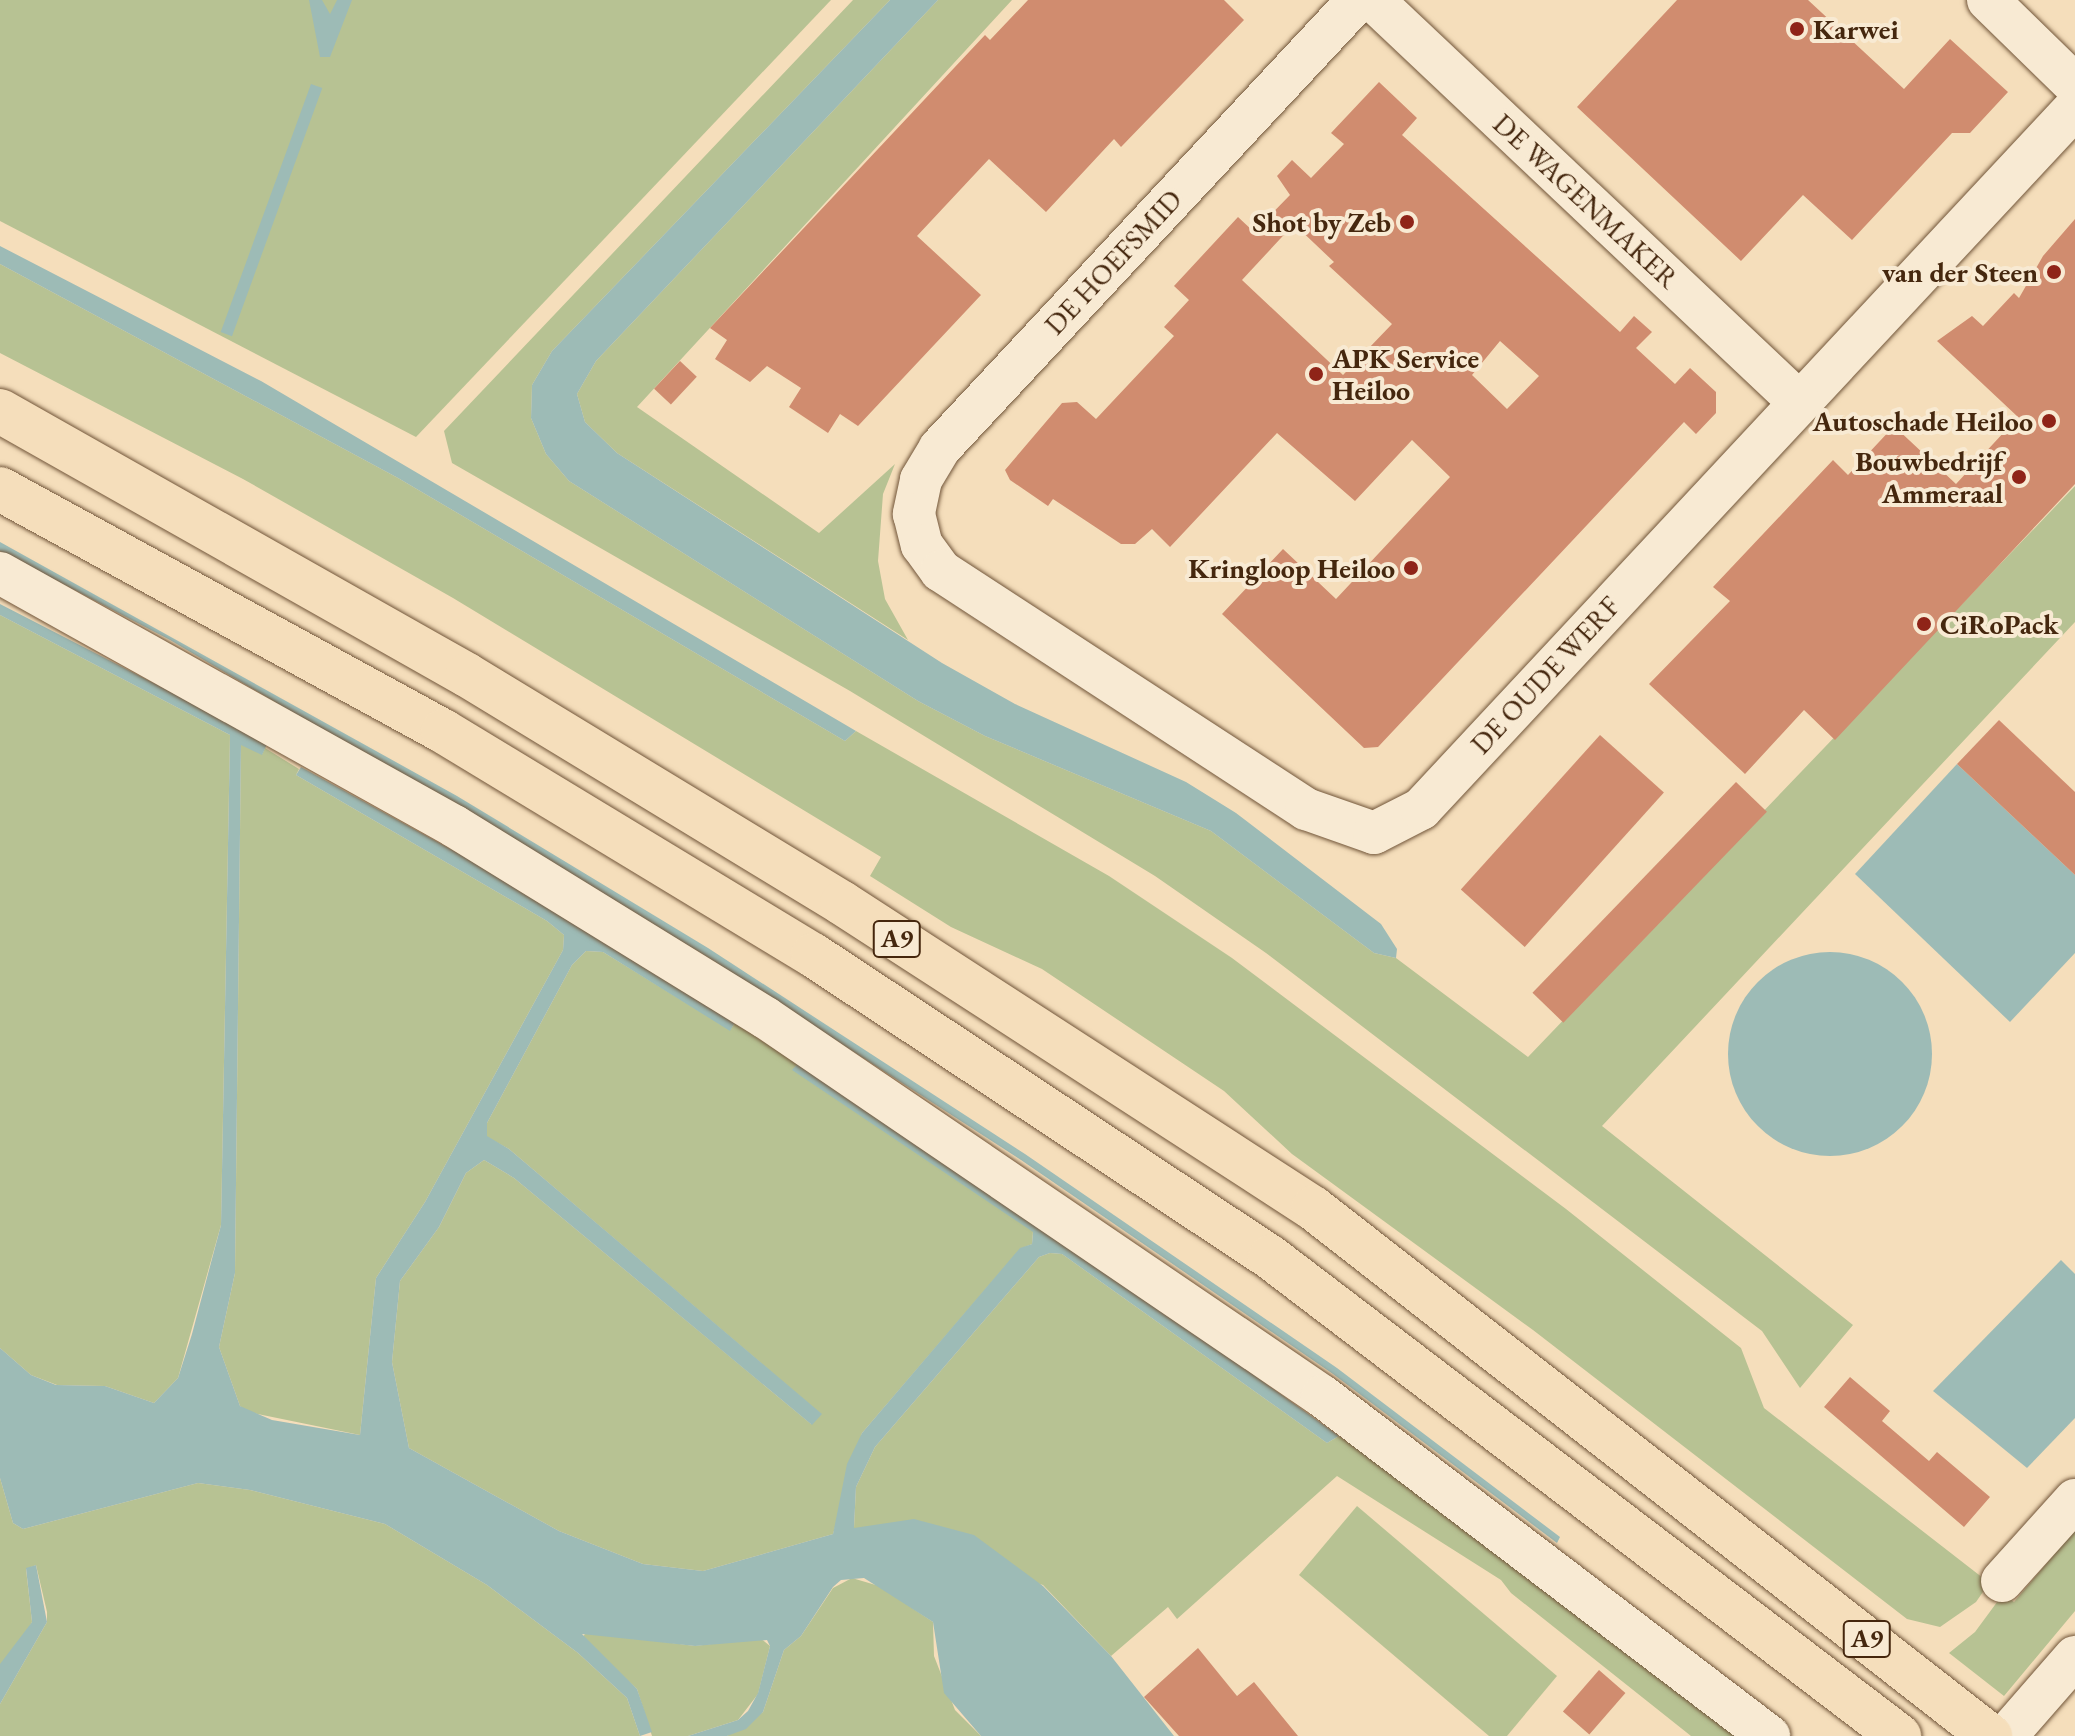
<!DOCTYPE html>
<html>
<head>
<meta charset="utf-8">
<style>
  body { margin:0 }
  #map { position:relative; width:2075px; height:1736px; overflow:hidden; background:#f5debb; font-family:"EB Garamond",serif }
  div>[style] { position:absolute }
  .green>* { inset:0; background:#b7c293 }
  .water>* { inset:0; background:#9dbbb6; transform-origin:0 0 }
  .round { border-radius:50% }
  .building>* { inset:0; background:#d08c6f; transform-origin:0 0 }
  .roads { filter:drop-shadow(0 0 2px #715539) drop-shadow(0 0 2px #715539) }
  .minor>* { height:42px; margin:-21px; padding:0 21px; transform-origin:21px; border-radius:21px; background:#f8ead3 }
  .highway>* { height:44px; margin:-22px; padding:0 22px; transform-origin:22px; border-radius:22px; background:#f5debb }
  .dots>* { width:22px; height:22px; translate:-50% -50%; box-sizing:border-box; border:4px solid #f8ead3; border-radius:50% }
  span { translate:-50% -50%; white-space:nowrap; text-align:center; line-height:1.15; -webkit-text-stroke:8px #f8ead3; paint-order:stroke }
  .shield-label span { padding:2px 6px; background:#f8ead3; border:2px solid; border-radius:6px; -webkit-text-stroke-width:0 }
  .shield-label { font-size:26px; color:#45270e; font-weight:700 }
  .poi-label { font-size:28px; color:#45270e; font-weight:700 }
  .left { translate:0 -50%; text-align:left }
  .right { translate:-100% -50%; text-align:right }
  .street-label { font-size:28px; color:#45270e }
</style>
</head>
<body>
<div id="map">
  <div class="green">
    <i style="clip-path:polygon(0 0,831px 0,416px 437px,0 221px)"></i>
    <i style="clip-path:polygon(853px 0,890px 0,552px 351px,532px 385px,531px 418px,546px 454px,569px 481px,918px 701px,985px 736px,1211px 831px,1374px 953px,1396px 958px,1528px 1057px,2075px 486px,2075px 622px,1602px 1126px,1853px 1325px,1800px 1388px,1762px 1331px,1266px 953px,1155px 876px,850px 691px,452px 463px,444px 431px)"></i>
    <i style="clip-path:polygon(938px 0,1012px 0,637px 407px,819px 533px,895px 464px,883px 494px,878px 561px,885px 599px,908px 640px,617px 453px,585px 422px,577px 394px,596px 361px)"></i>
    <i style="clip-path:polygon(0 264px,398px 478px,845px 741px,856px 731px,1109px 876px,1232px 958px,1566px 1209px,1741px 1348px,1764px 1408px,1983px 1578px,1985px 1589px,1976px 1602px,1940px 1627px,1907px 1619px,1533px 1330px,1292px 1154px,1224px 1091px,1042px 969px,951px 927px,870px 876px,881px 857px,453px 598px,243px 479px,0 353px)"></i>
    <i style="clip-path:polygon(0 615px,230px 735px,221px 1225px,178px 1378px,154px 1403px,105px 1386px,57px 1385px,31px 1375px,0 1348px)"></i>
    <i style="clip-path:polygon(241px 744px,262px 754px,265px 748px,299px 769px,296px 775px,547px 921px,564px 935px,563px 950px,425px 1202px,376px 1278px,360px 1435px,248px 1412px,240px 1406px,219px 1347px,235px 1273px)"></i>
    <i style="clip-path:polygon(586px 951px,603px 952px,730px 1030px,735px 1023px,797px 1064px,793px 1070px,1033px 1231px,1032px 1244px,1020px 1249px,862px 1433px,833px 1534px,703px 1571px,643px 1564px,559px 1531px,409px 1448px,392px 1362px,400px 1281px,439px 1227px,466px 1173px,484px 1160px,514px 1178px,811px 1424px,821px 1414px,509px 1149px,487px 1137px,487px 1123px,572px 965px)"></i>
    <i style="clip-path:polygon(1050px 1253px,1062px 1254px,1327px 1443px,1339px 1436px,1515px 1561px,1737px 1736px,1691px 1736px,1511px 1593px,1501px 1580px,1337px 1476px,1177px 1619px,1168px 1607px,1111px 1656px,1043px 1585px,854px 1528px,856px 1487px,875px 1447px,1039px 1257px)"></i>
    <i style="clip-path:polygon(0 1478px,13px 1523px,23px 1529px,198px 1483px,250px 1490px,385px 1524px,487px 1585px,578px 1653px,627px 1698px,640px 1736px,0 1736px,0 1704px,47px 1622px,47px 1612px,36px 1565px,26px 1569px,32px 1622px,0 1678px)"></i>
    <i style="clip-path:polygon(1357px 1506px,1557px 1676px,1507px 1736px,1489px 1736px,1299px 1575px)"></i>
    <i style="clip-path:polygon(2075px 1530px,2075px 1611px,2004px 1696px,1949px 1653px,1975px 1632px,2003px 1594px,2014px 1602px)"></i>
    <i style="clip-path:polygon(852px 1578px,879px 1586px,933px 1622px,934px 1656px,955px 1710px,981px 1736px,727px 1736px,763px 1712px,784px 1650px,801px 1636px,833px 1588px)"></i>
    <i style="clip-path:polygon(586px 1632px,695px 1646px,760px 1638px,770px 1646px,758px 1694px,738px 1720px,688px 1736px,652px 1736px,637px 1689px,582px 1639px)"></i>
  </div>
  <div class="water">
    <i style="clip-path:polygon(309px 0,322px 0,330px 14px,337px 0,352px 0,330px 57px,320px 57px)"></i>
    <i style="clip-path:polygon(890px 0,938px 0,596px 361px,577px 394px,585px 422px,617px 453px,942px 663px,1015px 704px,1186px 782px,1236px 813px,1381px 924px,1397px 949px,1396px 958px,1374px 953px,1211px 831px,985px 736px,918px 701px,569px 481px,546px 454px,531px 418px,532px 385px,552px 351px)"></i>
    <i style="left:311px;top:84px;width:12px;height:264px;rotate:20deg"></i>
    <i style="clip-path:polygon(0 246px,261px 381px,856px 731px,845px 741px,398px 478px,0 264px)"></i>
    <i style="clip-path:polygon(0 542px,457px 796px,708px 948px,1025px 1154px,1337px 1368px,1560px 1537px,1557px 1543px,1333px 1374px,1021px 1160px,704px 955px,170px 640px,0 551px)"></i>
    <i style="clip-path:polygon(0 604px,268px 742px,262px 755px,241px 745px,235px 1273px,219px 1347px,240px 1406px,272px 1420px,360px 1435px,376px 1278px,425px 1202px,563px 950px,564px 935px,547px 921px,296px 775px,301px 767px,578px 919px,737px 1019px,730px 1031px,603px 952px,586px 951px,572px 965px,487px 1123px,487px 1136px,509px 1149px,822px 1414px,812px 1425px,514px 1178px,484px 1160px,466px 1173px,439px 1227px,400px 1281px,392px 1362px,409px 1448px,559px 1531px,643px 1564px,703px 1571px,833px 1534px,847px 1464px,862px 1433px,1020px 1248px,1032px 1244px,1033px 1232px,792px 1070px,800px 1061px,1049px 1228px,1339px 1436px,1327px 1443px,1062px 1254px,1050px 1253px,1039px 1257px,875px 1447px,856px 1487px,854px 1528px,914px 1519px,974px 1535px,1043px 1586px,1111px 1656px,1174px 1736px,981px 1736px,944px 1693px,933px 1622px,864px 1578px,841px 1580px,833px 1587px,801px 1636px,784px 1650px,763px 1712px,746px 1729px,727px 1736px,688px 1736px,738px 1720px,748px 1711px,758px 1693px,770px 1646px,767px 1640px,695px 1646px,582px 1634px,637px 1689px,652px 1732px,640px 1736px,627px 1698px,578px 1653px,487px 1585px,385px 1524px,250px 1490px,198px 1483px,23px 1529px,13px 1523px,0 1478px,0 1348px,31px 1375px,56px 1385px,105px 1386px,154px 1403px,178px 1378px,192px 1334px,221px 1225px,230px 735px,0 615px)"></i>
    <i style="clip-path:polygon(1957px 764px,2075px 875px,2075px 953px,2010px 1022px,1855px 874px)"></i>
    <i class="round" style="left:1728px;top:952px;width:204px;height:204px"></i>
    <i style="clip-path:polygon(2061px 1260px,2075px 1274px,2075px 1418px,2027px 1468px,1933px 1391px)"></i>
    <i style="clip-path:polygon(36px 1565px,47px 1622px,0 1704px,0 1664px,32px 1622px,26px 1568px)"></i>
  </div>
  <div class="building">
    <i style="clip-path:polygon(1028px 0,1224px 0,1244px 20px,1121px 147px,1114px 139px,1046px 212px,989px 159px,917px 236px,981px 295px,858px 426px,840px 414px,828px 433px,789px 407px,801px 388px,767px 366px,750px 382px,715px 359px,727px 340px,710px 328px,985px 35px,990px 40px)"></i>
    <i style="clip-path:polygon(1677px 0,1808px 0,1904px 89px,1950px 39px,2008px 92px,1970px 133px,1952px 133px,1852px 240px,1803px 195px,1741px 261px,1577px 107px)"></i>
    <i style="clip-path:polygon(evenodd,1379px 82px,1417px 118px,1402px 135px,1620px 332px,1634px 316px,1652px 332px,1636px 348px,1675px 384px,1690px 368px,1716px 392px,1716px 413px,1696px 434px,1684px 422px,1378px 747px,1364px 748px,1222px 614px,1283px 549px,1336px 599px,1450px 477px,1412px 440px,1355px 501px,1277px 433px,1170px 547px,1152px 529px,1135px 544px,1121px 544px,1053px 499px,1048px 506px,1010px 480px,1005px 470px,1062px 403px,1077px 402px,1096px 419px,1174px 336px,1164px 327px,1189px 300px,1174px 286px,1238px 217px,1254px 232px,1290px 195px,1277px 176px,1292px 160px,1311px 178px,1344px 144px,1331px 133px,1379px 82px,1294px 224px,1334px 262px,1329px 266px,1392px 324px,1343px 375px,1242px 280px,1294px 224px,1379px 82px,1500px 341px,1539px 376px,1507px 409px,1472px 375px,1500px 341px)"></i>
    <i style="clip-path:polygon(2075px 219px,2075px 484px,1835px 740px,1804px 710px,1745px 774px,1649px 684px,1730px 601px,1713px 587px,1833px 460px,1848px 475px,1894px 426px,1956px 484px,2018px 417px,1937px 341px,1972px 316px,1983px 326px,2014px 293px,2019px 298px,2043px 256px)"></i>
    <i style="left:680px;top:361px;width:23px;height:38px;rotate:43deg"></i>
    <i style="clip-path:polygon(1999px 720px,2075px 792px,2075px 875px,1957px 764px)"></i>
    <i style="left:1600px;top:735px;width:86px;height:208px;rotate:42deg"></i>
    <i style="left:1736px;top:782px;width:43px;height:293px;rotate:44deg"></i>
    <i style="clip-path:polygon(1850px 1377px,1890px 1411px,1882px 1421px,1929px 1461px,1937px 1452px,1990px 1497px,1964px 1527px,1824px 1407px)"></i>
    <i style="clip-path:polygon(1198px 1648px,1237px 1696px,1254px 1682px,1298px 1736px,1179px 1736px,1144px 1697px)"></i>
    <i style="left:1599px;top:1670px;width:35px;height:55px;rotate:41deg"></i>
  </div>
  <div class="roads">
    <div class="minor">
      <i style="left:1358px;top:0;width:613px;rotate:133.02deg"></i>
      <i style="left:940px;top:448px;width:37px;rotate:121deg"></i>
      <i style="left:921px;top:480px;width:35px;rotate:102deg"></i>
      <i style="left:914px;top:514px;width:32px;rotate:76deg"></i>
      <i style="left:922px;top:545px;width:32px;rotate:54deg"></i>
      <i style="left:941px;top:571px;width:436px;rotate:33.1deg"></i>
      <i style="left:1306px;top:809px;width:72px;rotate:19.4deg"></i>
      <i style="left:1374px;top:833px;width:53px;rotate:-27.1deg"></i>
      <i style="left:1421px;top:809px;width:959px;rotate:-46.99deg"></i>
      <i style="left:1373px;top:0;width:586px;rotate:43.34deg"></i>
      <i style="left:1988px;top:0;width:122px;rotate:44.3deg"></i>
      <i style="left:0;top:573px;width:520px;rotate:29.13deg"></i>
      <i style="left:454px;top:826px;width:366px;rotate:31.6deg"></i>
      <i style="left:766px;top:1018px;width:672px;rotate:34.21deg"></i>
      <i style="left:1322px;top:1396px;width:562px;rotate:37.26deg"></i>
      <i style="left:2002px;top:1581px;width:109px;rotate:-48deg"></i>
      <i style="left:2006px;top:1736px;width:105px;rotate:-48.9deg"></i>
    </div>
    <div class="highway">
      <i style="left:0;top:411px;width:536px;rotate:29.48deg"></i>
      <i style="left:467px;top:675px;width:439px;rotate:31.3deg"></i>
      <i style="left:842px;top:903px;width:561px;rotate:32.93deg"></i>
      <i style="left:1313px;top:1208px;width:859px;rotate:37.95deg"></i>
      <i style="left:0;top:489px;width:505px;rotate:28.65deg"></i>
      <i style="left:443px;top:731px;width:433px;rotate:31.2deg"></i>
      <i style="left:813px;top:955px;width:548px;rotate:33.46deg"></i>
      <i style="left:1270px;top:1257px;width:791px;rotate:37.29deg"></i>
    </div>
  </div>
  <div class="dots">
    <i style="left:1797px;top:29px;background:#8f2418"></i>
    <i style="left:1407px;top:222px;background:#8f2418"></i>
    <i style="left:2054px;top:272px;background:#8f2418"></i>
    <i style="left:1316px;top:374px;background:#8f2418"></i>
    <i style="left:2049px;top:421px;background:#8f2418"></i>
    <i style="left:2019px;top:477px;background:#8f2418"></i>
    <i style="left:1411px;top:568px;background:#8f2418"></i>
    <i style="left:1924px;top:624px;background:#8f2418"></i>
  </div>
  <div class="shield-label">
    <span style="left:897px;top:939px">A9</span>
    <span style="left:1867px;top:1639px">A9</span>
  </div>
  <div class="poi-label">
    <span class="left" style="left:1813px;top:29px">Karwei</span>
    <span class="right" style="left:1391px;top:222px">Shot by Zeb</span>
    <span class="right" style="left:2038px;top:272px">van der Steen</span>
    <span class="left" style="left:1332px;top:374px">APK Service<br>Heiloo</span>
    <span class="right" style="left:2033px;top:421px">Autoschade Heiloo</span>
    <span class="right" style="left:2003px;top:477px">Bouwbedrijf<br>Ammeraal</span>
    <span class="right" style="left:1395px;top:568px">Kringloop Heiloo</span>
    <span class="left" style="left:1940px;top:624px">CiRoPack</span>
  </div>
  <div class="street-label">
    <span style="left:1586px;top:201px;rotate:43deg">DE WAGENMAKER</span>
    <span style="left:1113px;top:262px;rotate:-47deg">DE HOEFSMID</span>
    <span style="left:1545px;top:675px;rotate:-47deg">DE OUDE WERF</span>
  </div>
</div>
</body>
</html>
